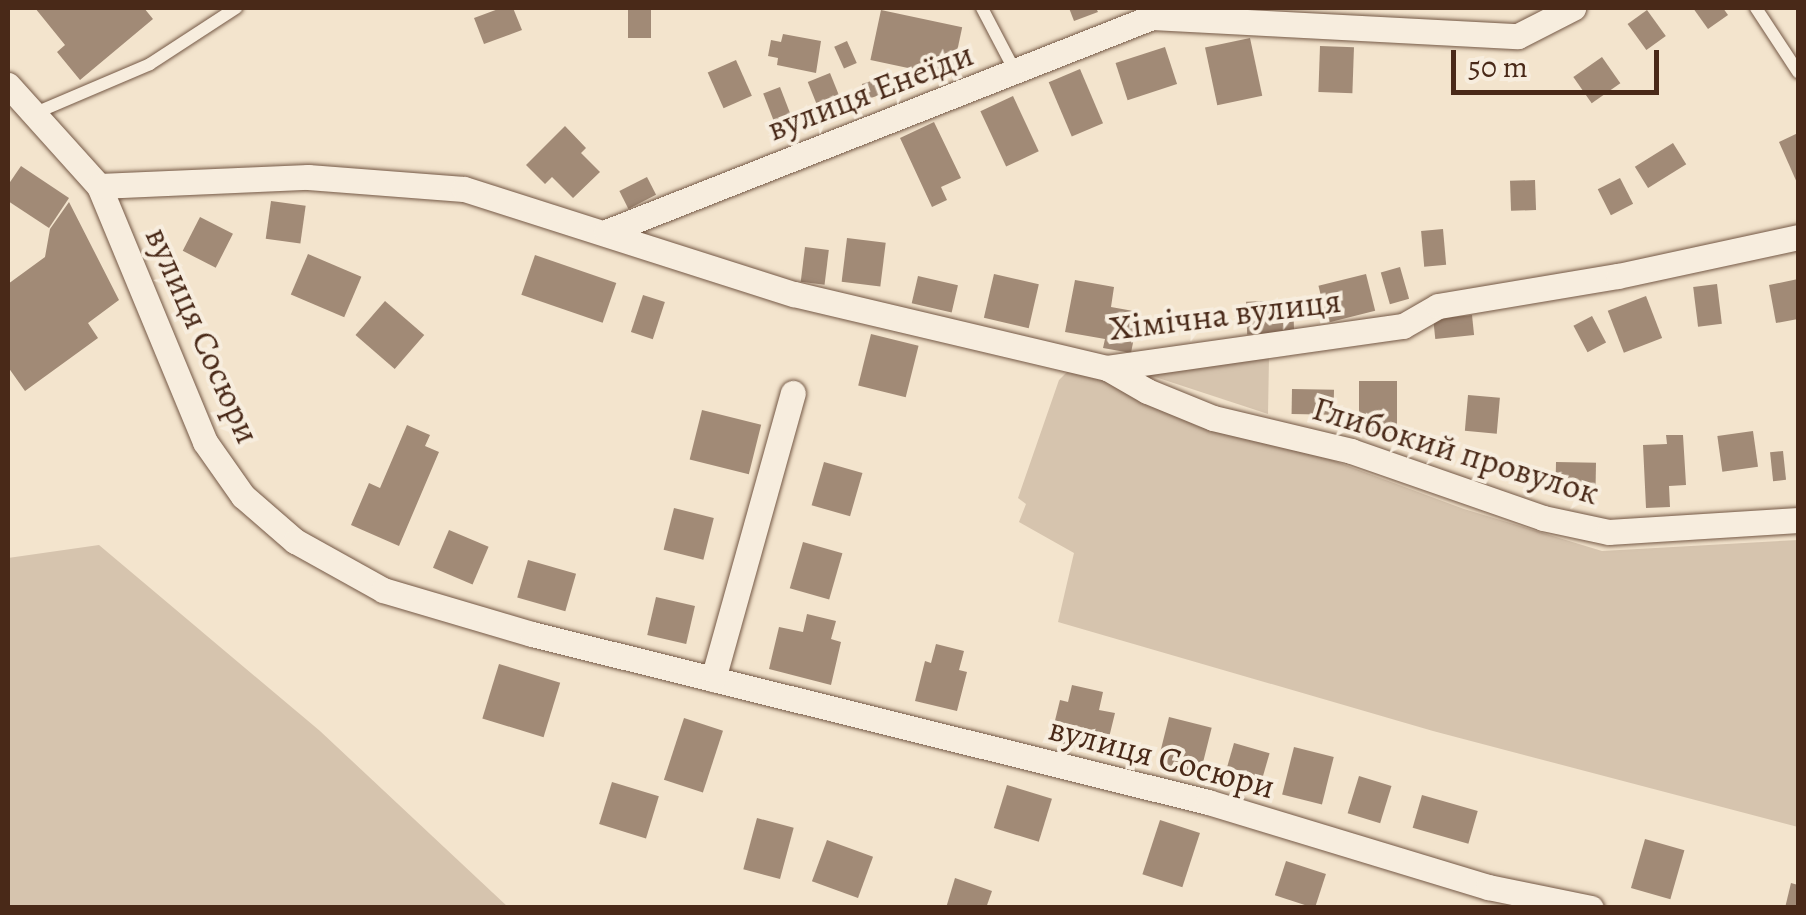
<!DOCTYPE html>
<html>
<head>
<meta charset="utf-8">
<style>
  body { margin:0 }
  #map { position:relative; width:1806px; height:915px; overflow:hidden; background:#f3e4cd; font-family:Alegreya,serif }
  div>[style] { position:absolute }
  .green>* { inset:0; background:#d6c4ae }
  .building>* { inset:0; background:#a18a76; transform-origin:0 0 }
  .roads { filter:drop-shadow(0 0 2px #745845) drop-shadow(0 0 2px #745845) }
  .lane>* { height:12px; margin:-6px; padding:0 6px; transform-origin:6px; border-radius:6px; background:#f7edde }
  .street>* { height:25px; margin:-12.5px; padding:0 12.5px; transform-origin:12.5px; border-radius:12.5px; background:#f7edde }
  span { translate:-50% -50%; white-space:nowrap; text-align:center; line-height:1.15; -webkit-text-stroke:8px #f7edde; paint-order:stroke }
  .street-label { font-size:35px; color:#492918 }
  .frame { position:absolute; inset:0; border:10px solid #492918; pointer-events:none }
  .scale { position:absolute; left:1451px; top:50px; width:208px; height:45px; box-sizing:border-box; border:5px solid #492918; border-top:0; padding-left:12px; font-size:30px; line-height:35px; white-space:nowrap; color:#492918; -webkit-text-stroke:8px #f7edde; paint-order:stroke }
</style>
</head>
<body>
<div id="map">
  <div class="green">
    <i style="clip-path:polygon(1269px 358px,1268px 414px,1140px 372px)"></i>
    <i style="clip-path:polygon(1068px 371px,1113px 381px,1197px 426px,1329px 459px,1464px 509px,1602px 551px,1798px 540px,1798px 827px,1433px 731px,1058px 622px,1074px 553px,1019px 522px,1026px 504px,1018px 498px,1059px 380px)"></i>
    <i style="clip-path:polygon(99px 545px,320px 731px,508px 907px,8px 907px,8px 558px)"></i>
  </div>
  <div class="building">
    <i style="clip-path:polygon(35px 8px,144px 8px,153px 19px,80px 80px,57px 52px,65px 45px)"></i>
    <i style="clip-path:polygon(501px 8px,513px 8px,522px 30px,484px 44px,474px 18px)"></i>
    <i style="left:628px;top:8px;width:23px;height:30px"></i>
    <i style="clip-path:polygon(1069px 8px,1096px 8px,1098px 12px,1074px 21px)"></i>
    <i style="clip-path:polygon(1693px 8px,1723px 8px,1728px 15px,1708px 29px)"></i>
    <i style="left:881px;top:10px;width:83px;height:51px;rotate:12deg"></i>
    <i style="left:1647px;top:10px;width:32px;height:24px;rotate:54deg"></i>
    <i style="clip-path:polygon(783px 34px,821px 41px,816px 73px,777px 65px,778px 58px,768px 56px,771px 40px,781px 42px)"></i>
    <i style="left:1250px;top:38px;width:59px;height:46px;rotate:78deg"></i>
    <i style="left:847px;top:41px;width:24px;height:14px;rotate:66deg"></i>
    <i style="left:1320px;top:46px;width:34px;height:46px;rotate:2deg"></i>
    <i style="left:1165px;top:47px;width:39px;height:52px;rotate:72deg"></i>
    <i style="left:1602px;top:57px;width:32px;height:35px;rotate:55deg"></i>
    <i style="left:736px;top:60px;width:39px;height:31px;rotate:66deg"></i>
    <i style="left:1080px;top:69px;width:59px;height:34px;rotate:67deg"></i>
    <i style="left:899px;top:72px;width:16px;height:39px;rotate:72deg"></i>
    <i style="left:830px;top:73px;width:46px;height:24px;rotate:68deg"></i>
    <i style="left:780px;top:87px;width:40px;height:18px;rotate:69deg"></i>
    <i style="left:1013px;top:96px;width:61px;height:36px;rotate:65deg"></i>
    <i style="clip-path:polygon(934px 122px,961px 178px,941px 187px,947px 200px,932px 207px,900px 138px)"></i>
    <i style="clip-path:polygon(565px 126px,586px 148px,581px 153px,600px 172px,573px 198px,552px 177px,545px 184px,526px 165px)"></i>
    <i style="clip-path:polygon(1798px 133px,1798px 185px,1779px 142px)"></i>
    <i style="left:1673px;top:143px;width:25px;height:45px;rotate:58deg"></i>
    <i style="clip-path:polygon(21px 166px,69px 198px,49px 228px,8px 201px,8px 185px)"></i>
    <i style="left:647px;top:177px;width:20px;height:31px;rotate:63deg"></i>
    <i style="left:1620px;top:178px;width:29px;height:25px;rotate:63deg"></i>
    <i style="left:1535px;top:180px;width:30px;height:25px;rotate:88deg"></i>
    <i style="left:271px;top:201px;width:35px;height:38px;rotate:8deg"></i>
    <i style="clip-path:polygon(69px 202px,119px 300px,88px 323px,98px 338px,25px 391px,8px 367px,8px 284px,45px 257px,50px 229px)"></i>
    <i style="left:200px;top:217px;width:37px;height:38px;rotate:27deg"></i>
    <i style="left:1443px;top:229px;width:36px;height:22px;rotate:85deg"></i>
    <i style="left:847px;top:238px;width:39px;height:44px;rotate:7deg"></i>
    <i style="left:805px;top:247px;width:24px;height:35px;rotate:7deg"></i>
    <i style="left:308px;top:254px;width:58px;height:44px;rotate:23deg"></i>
    <i style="left:535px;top:255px;width:86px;height:42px;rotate:19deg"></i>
    <i style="left:1400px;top:267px;width:33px;height:20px;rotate:74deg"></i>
    <i style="left:994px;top:274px;width:46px;height:45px;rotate:13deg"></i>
    <i style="left:1366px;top:274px;width:38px;height:49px;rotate:76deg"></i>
    <i style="left:918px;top:276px;width:41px;height:28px;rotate:13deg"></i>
    <i style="clip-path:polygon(1798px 279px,1798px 319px,1776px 323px,1769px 285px)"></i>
    <i style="clip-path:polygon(1075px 280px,1114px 287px,1111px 307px,1139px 312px,1131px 353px,1103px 348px,1105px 339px,1065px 332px)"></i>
    <i style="left:1717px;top:284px;width:40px;height:24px;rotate:83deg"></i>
    <i style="left:643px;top:295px;width:23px;height:39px;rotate:18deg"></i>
    <i style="left:1646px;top:296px;width:45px;height:41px;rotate:69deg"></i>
    <i style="left:1293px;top:300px;width:33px;height:47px;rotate:88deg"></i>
    <i style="left:385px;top:301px;width:52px;height:45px;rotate:41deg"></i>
    <i style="left:1472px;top:315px;width:20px;height:39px;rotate:84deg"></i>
    <i style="left:1592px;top:316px;width:30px;height:21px;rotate:62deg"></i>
    <i style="left:871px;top:334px;width:49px;height:53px;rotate:14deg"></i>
    <i style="left:1359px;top:381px;width:38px;height:52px"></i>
    <i style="left:1292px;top:389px;width:42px;height:25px;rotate:1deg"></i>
    <i style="left:1468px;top:395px;width:32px;height:36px;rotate:5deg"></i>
    <i style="left:702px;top:410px;width:61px;height:51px;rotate:14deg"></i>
    <i style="clip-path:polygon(407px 425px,430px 435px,425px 446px,439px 452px,399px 546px,351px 525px,369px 483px,380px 488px)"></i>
    <i style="left:1753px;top:431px;width:36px;height:36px;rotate:82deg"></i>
    <i style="clip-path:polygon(1666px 435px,1683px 435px,1686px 485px,1669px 486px,1670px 507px,1646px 508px,1643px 445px,1667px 444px)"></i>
    <i style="left:1783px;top:451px;width:29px;height:13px;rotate:84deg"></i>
    <i style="left:824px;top:462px;width:40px;height:45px;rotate:16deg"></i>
    <i style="left:1556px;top:462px;width:40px;height:23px;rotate:1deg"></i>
    <i style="left:674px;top:508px;width:41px;height:43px;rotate:14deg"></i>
    <i style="left:449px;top:530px;width:43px;height:41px;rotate:23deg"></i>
    <i style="left:803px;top:542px;width:41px;height:48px;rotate:16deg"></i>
    <i style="left:528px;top:560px;width:50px;height:39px;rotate:16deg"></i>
    <i style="left:656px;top:597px;width:40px;height:39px;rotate:13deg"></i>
    <i style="clip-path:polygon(807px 614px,836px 621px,831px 639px,841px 642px,831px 685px,769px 669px,779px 627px,803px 632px)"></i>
    <i style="clip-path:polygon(936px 644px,964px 651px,959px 670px,967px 672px,957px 711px,915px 701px,925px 661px,931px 663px)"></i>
    <i style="left:499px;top:664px;width:64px;height:57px;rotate:17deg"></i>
    <i style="clip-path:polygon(1072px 685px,1103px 692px,1099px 710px,1115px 713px,1105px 754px,1050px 741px,1060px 700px,1068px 702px)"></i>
    <i style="left:1169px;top:717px;width:44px;height:47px;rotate:14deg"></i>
    <i style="left:684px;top:718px;width:41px;height:65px;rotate:18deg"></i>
    <i style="left:1234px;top:743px;width:37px;height:35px;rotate:16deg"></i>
    <i style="left:1294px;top:747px;width:41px;height:49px;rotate:14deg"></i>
    <i style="left:1359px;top:776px;width:34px;height:39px;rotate:17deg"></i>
    <i style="left:612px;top:782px;width:49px;height:44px;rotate:17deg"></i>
    <i style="left:1007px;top:785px;width:47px;height:45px;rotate:17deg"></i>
    <i style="left:1422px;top:795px;width:58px;height:34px;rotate:16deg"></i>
    <i style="left:757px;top:818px;width:38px;height:53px;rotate:15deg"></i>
    <i style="left:1160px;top:820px;width:42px;height:57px;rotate:18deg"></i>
    <i style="left:1645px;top:839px;width:41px;height:51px;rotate:16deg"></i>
    <i style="left:827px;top:840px;width:49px;height:44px;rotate:20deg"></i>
    <i style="left:1286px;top:861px;width:42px;height:36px;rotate:18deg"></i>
    <i style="clip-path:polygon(955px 878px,992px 891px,986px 908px,946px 908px)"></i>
    <i style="clip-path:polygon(1791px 883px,1798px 885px,1798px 908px,1785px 908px)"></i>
  </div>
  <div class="roads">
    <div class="lane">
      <i style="left:982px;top:8px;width:71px;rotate:62.4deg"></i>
      <i style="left:1756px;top:8px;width:77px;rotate:56.7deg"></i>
      <i style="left:33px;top:114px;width:127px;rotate:-23.1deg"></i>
      <i style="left:150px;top:64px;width:103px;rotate:-33.1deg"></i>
    </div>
    <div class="street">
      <i style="left:8px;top:85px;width:136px;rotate:48deg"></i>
      <i style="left:99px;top:186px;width:277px;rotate:67.5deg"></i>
      <i style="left:205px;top:442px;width:66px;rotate:54.9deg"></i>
      <i style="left:243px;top:496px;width:69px;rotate:40.9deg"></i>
      <i style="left:295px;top:541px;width:101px;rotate:29.1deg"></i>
      <i style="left:383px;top:590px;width:155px;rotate:16.5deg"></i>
      <i style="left:532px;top:634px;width:697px;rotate:13.96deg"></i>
      <i style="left:1208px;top:802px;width:293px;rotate:16.9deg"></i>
      <i style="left:1488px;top:887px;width:105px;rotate:11.5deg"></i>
      <i style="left:99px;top:186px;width:209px;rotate:-2.5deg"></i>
      <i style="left:308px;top:177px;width:156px;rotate:4.4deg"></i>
      <i style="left:464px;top:189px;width:346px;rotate:17.7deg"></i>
      <i style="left:794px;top:294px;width:322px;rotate:13.3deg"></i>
      <i style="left:1107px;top:368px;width:299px;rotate:-8.1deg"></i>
      <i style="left:1403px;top:326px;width:40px;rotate:-29.7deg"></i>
      <i style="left:1438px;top:306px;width:182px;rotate:-9.5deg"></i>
      <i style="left:1618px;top:276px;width:184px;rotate:-12.2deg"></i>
      <i style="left:606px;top:232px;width:587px;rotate:-21.49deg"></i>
      <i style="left:1152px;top:17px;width:366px;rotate:3deg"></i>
      <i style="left:1518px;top:36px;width:62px;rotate:-27deg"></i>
      <i style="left:1107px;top:368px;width:46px;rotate:29.9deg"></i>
      <i style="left:1147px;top:391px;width:71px;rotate:22.2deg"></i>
      <i style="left:1213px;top:418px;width:142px;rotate:13.4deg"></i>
      <i style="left:1351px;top:451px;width:203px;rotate:19.2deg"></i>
      <i style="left:1543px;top:518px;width:67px;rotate:12deg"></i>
      <i style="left:1609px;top:532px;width:189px;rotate:-3.6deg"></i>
      <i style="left:713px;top:679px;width:297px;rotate:-74.4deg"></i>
    </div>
  </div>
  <div class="street-label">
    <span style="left:870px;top:91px;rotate:-21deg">вулиця Енеїди</span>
    <span style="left:1225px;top:314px;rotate:-7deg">Хімічна вулиця</span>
    <span style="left:203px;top:335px;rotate:66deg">вулиця Сосюри</span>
    <span style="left:1456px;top:450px;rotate:17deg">Глибокий провулок</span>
    <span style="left:1162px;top:757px;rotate:15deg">вулиця Сосюри</span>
  </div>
  <div class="frame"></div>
  <div class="scale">50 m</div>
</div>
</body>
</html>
